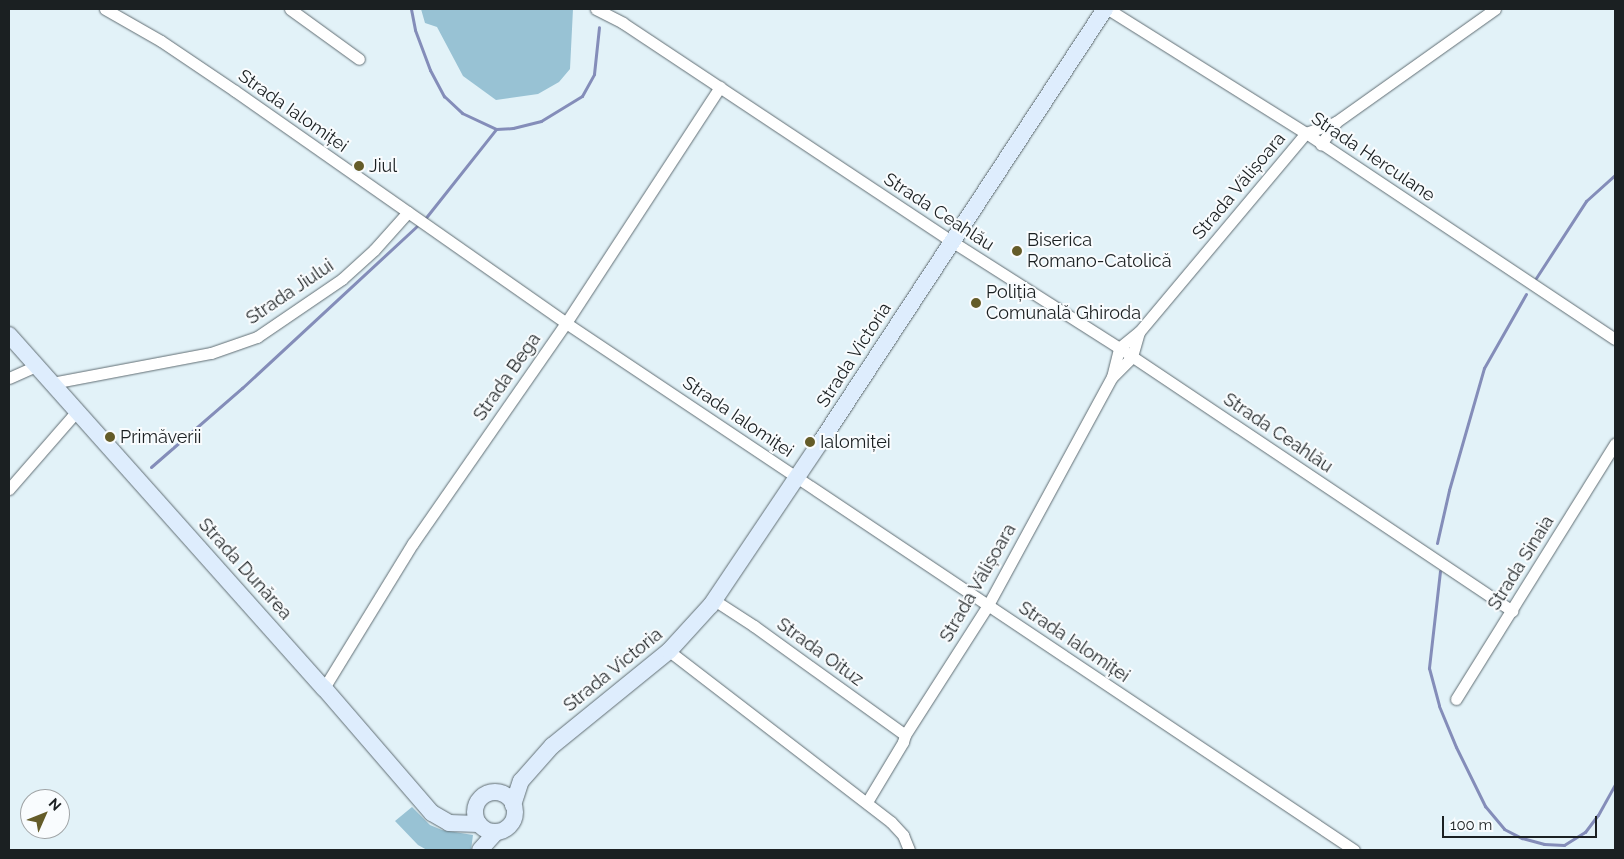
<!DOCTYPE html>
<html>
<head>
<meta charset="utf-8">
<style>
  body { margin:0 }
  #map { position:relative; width:1624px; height:859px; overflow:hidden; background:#e2f2f8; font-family:Raleway,sans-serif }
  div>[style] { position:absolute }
  .green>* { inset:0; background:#98c2d4 }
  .stream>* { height:3px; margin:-1.5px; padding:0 1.5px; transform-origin:1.5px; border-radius:1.5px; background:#848db9 }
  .roads { filter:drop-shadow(0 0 1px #606d73) drop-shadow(0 0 1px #606d73) }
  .street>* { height:11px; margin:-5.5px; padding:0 5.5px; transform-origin:5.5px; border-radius:5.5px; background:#fff }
  .secondary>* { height:16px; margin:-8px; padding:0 8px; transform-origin:8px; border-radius:8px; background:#deedfd }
  .secondary>.ring { margin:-8px; padding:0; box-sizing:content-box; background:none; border:16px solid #deedfd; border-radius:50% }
  .dots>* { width:14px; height:14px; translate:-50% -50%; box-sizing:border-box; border:2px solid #f9fcfe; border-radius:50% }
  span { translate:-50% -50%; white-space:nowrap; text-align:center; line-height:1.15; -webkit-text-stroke:4px #f9fcfe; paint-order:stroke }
  .street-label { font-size:18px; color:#1b2022 }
  .poi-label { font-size:18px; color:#1b2022 }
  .left { translate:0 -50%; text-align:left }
  .frame { position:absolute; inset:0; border:10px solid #1b2022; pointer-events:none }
  .north { position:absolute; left:20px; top:789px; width:50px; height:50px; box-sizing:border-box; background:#f9fcfe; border:1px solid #a0a4a6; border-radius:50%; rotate:46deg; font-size:14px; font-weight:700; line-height:20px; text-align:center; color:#1b2022 }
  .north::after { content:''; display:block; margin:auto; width:18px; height:22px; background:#645c29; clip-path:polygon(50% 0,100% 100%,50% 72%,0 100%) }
  .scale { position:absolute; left:1442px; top:816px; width:155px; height:22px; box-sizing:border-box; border:2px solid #1b2022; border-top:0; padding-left:6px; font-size:15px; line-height:18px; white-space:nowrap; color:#1b2022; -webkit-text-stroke:4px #f9fcfe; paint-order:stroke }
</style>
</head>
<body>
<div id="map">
  <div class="green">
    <i style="clip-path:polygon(421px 9px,573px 9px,570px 69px,559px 82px,538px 94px,496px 100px,463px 76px,437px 27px,425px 23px)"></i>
    <i style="clip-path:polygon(412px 807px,430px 825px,442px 830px,473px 835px,471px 850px,427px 850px,418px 845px,395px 821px)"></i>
  </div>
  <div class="stream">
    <i style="left:411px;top:9px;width:21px;rotate:79deg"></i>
    <i style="left:415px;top:30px;width:43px;rotate:69.4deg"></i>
    <i style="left:430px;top:70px;width:30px;rotate:62deg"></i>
    <i style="left:444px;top:96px;width:25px;rotate:43deg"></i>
    <i style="left:462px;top:113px;width:38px;rotate:25deg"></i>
    <i style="left:496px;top:129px;width:17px;rotate:-3deg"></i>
    <i style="left:513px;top:128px;width:29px;rotate:-14deg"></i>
    <i style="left:541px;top:121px;width:48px;rotate:-31.4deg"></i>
    <i style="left:582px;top:96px;width:25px;rotate:-61deg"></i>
    <i style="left:594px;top:74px;width:47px;rotate:-83.9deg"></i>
    <i style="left:424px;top:220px;width:116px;rotate:-51.6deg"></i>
    <i style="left:1536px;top:278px;width:92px;rotate:-57deg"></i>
    <i style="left:1586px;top:201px;width:39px;rotate:-42deg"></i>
    <i style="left:151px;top:467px;width:121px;rotate:-41deg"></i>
    <i style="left:242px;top:388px;width:241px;rotate:-42.8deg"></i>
    <i style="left:1437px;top:543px;width:54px;rotate:-77.2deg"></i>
    <i style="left:1449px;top:490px;width:127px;rotate:-74deg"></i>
    <i style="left:1484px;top:368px;width:85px;rotate:-60.4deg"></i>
    <i style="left:1440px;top:571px;width:98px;rotate:96.5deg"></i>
    <i style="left:1429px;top:668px;width:39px;rotate:75deg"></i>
    <i style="left:1439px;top:706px;width:44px;rotate:67.5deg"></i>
    <i style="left:1456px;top:747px;width:66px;rotate:63.8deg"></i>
    <i style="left:1485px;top:806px;width:30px;rotate:50deg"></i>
    <i style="left:1504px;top:829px;width:20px;rotate:27deg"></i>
    <i style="left:1522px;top:838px;width:23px;rotate:15deg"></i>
    <i style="left:1544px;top:844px;width:20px;rotate:3deg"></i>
    <i style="left:1564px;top:845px;width:25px;rotate:-32deg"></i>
    <i style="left:1585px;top:832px;width:21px;rotate:-53deg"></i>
    <i style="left:1598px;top:815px;width:35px;rotate:-61deg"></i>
  </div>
  <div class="roads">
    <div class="street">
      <i style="left:105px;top:9px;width:64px;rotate:29.7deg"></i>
      <i style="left:161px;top:41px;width:89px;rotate:34deg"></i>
      <i style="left:235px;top:91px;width:404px;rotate:35deg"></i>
      <i style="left:566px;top:323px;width:948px;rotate:33.77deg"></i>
      <i style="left:290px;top:9px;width:85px;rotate:35.9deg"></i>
      <i style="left:596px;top:9px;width:30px;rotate:27deg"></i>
      <i style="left:623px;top:23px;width:396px;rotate:33.6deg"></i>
      <i style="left:953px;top:242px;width:199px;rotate:32.5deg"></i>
      <i style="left:1121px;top:349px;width:471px;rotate:33.8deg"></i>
      <i style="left:1108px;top:9px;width:234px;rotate:32.1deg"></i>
      <i style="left:1306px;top:133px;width:371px;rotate:33.7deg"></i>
      <i style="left:1336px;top:122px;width:195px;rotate:-35.4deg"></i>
      <i style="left:1139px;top:332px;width:26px;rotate:106deg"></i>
      <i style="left:1132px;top:357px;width:28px;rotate:135deg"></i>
      <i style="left:1112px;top:377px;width:30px;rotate:-76deg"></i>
      <i style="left:1119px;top:348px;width:26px;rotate:-39deg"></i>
      <i style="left:1139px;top:332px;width:260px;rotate:-50deg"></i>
      <i style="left:1306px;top:133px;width:32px;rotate:-20deg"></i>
      <i style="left:1336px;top:122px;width:27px;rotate:124deg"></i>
      <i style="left:9px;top:378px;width:30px;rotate:-24deg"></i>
      <i style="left:52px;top:383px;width:162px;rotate:-10.7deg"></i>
      <i style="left:211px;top:353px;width:49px;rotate:-19.2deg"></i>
      <i style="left:257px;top:337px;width:103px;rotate:-34.3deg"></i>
      <i style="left:342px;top:279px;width:43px;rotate:-42.2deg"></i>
      <i style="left:374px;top:250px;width:51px;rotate:-48.2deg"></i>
      <i style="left:9px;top:489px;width:103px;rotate:-48.9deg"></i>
      <i style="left:714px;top:600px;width:48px;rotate:33deg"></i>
      <i style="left:754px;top:626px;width:186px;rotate:35.8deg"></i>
      <i style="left:669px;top:651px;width:280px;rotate:37.6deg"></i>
      <i style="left:891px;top:822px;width:18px;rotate:47deg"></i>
      <i style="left:903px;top:835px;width:16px;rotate:68deg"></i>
      <i style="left:324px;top:688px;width:170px;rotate:-58.5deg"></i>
      <i style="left:413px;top:543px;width:268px;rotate:-55.2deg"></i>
      <i style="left:566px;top:323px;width:282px;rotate:-56.9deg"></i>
      <i style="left:1456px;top:699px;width:301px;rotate:-58.1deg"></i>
      <i style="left:867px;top:802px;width:70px;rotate:-59deg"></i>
      <i style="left:903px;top:742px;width:7px;rotate:-74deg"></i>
      <i style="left:905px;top:735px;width:154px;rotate:-57.4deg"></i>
      <i style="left:988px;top:605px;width:260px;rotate:-61.5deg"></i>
    </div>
    <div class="secondary">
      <i style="left:9px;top:335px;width:473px;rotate:48.3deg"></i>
      <i style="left:324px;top:688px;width:165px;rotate:49.2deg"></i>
      <i style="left:432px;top:813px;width:20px;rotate:30deg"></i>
      <i style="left:449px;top:823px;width:30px;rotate:2deg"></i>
      <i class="ring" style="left:475px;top:792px;width:24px;height:24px"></i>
      <i style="left:513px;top:805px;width:25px;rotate:-72deg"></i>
      <i style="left:521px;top:781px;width:47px;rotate:-48.5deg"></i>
      <i style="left:552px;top:746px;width:151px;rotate:-39.1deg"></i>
      <i style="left:669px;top:651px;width:62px;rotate:-47.6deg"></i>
      <i style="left:711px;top:605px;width:195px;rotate:-56.1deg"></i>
      <i style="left:820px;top:443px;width:519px;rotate:-56.71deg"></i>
      <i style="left:480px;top:850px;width:24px;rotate:-48deg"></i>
    </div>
  </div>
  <div class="dots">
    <i style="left:359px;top:166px;background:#645c29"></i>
    <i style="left:1017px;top:251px;background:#645c29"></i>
    <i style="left:976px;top:303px;background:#645c29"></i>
    <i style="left:110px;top:437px;background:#645c29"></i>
    <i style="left:810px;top:442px;background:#645c29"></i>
  </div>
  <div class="street-label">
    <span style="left:293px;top:111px;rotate:35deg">Strada Ialomiței</span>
    <span style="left:1373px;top:157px;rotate:34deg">Strada Herculane</span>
    <span style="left:1239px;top:186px;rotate:-50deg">Strada Vălișoara</span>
    <span style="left:939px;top:212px;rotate:33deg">Strada Ceahlău</span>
    <span style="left:290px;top:292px;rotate:-34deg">Strada Jiului</span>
    <span style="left:854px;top:355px;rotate:-57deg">Strada Victoria</span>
    <span style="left:507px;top:377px;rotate:-55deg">Strada Bega</span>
    <span style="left:738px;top:417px;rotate:34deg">Strada Ialomiței</span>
    <span style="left:1278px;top:433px;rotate:34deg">Strada Ceahlău</span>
    <span style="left:1521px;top:563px;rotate:-58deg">Strada Sinaia</span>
    <span style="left:245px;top:569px;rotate:48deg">Strada Dunărea</span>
    <span style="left:978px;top:583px;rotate:-60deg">Strada Vălișoara</span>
    <span style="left:1074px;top:642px;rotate:34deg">Strada Ialomiței</span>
    <span style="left:820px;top:652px;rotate:36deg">Strada Oituz</span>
    <span style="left:613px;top:670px;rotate:-39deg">Strada Victoria</span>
  </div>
  <div class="poi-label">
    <span class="left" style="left:369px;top:166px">Jiul</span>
    <span class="left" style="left:1027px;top:251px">Biserica<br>Romano-Catolică</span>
    <span class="left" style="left:986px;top:303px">Poliția<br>Comunală Ghiroda</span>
    <span class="left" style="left:120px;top:437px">Primăverii</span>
    <span class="left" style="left:820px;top:442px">Ialomiței</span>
  </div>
  <div class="frame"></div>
  <div class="north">N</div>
  <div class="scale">100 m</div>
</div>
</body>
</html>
